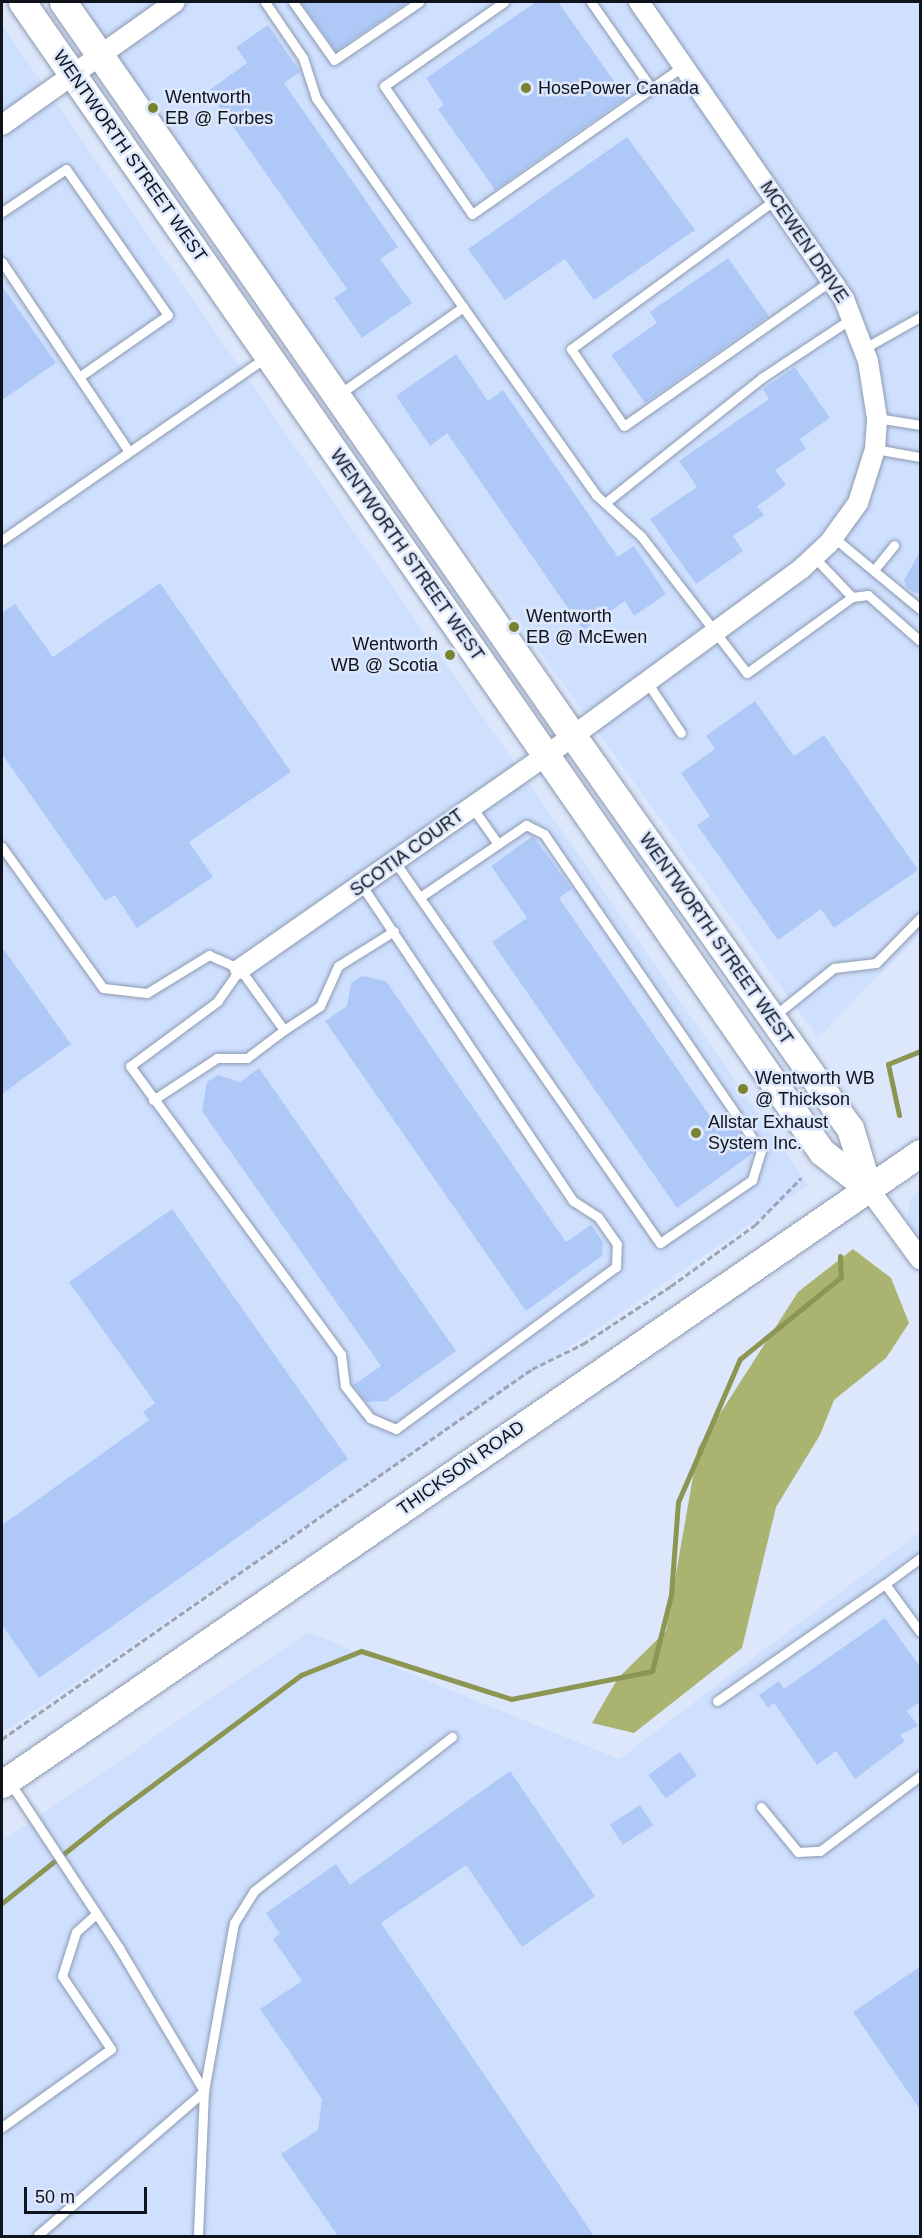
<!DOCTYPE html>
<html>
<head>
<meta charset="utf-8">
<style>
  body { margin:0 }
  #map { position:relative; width:922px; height:2238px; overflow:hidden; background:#dce7fb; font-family:Arial,sans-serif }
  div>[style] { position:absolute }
  .built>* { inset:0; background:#cfe0ff }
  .forest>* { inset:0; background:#aab470 }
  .stream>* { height:5px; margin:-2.5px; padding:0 2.5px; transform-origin:2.5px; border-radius:2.5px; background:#8d9553 }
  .building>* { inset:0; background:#aec9f8; transform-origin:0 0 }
  .path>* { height:3px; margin-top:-1.5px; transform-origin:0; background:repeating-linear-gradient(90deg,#9ba3b4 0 6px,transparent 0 9px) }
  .roads { filter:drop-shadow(0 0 2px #8d9ab0) drop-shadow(0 0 2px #8d9ab0) }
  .service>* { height:9px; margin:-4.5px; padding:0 4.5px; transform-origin:4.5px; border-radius:4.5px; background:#fff }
  .minor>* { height:20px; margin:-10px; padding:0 10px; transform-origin:10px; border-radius:10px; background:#fff }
  .secondary>* { height:27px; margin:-13.5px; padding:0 13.5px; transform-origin:13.5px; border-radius:13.5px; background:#fff }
  .dots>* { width:16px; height:16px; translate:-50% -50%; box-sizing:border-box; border:3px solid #dce7fb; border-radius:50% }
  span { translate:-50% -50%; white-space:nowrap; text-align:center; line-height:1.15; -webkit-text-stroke:5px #dce7fb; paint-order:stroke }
  .poi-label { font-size:18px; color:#0f131c }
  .left { translate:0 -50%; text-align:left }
  .right { translate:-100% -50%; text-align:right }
  .street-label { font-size:18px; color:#0f131c }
  .frame { position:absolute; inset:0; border:3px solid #0f131c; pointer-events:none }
  .scale { position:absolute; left:24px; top:2187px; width:123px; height:27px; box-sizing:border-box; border:3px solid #0f131c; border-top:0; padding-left:8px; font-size:18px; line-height:21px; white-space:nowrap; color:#0f131c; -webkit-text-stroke:4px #dce7fb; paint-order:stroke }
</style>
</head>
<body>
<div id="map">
  <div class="built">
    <i style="clip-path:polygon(72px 2px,920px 2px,920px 933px,818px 1038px)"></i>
    <i style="clip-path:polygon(2px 25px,808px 1185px,2px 1733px)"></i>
    <i style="clip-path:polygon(920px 1191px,920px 1238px,907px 1219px,911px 1197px)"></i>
    <i style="clip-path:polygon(920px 1532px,920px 2236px,2px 2236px,2px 1841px,308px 1632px,619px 1759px)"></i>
  </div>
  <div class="forest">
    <i style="clip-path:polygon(853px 1249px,891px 1278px,909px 1323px,886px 1358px,834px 1400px,820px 1435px,776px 1507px,742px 1648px,634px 1733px,592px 1723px,618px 1678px,666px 1631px,698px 1448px,798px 1292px)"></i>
  </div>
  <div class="stream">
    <i style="left:899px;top:1115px;width:52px;rotate:-102.2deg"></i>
    <i style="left:888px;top:1064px;width:35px;rotate:-22deg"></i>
    <i style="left:2px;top:1903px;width:139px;rotate:-38.6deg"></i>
    <i style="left:111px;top:1816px;width:237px;rotate:-36.6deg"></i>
    <i style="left:301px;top:1675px;width:65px;rotate:-21.8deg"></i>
    <i style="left:361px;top:1651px;width:157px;rotate:17.7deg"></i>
    <i style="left:511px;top:1699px;width:144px;rotate:-11.2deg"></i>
    <i style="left:652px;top:1671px;width:78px;rotate:-76deg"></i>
    <i style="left:671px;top:1595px;width:93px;rotate:-85.7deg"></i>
    <i style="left:678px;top:1502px;width:156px;rotate:-66.6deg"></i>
    <i style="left:740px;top:1359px;width:130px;rotate:-39.1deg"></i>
    <i style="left:841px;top:1277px;width:21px;rotate:-93deg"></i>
  </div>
  <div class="building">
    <i style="clip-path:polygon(301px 2px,408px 2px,336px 51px)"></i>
    <i style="clip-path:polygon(536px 2px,558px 2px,626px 98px,495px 190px,438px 109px,444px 105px,426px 78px)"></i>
    <i style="clip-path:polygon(268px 25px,300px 72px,284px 83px,398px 247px,380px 259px,412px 303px,362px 338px,334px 298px,347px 289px,208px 91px,247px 63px,236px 47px)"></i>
    <i style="clip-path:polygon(627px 137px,695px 230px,594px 300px,565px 259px,505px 300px,468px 249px)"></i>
    <i style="clip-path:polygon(728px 258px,769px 316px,645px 403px,611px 355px,657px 323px,650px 312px)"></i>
    <i style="clip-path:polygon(2px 286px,56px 363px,2px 400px)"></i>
    <i style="clip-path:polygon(456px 354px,488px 401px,503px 390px,618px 557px,634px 546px,666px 594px,634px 616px,625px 601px,583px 630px,447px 433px,430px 446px,396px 396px)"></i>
    <i style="clip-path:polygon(795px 367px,830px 418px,800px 439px,806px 449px,775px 470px,786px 485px,757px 506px,764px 515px,733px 536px,743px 551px,696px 584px,650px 519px,697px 487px,679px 461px,769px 399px,763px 389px)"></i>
    <i style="clip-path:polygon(921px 550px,921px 595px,907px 588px,904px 580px)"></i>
    <i style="clip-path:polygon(160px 583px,291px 772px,189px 842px,213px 877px,137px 928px,115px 895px,105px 901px,2px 754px,2px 613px,15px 604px,53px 657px)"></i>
    <i style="clip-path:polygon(755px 701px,794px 756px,824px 735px,918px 870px,834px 928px,821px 909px,778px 940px,697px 825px,710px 816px,681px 773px,715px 749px,706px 736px)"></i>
    <i style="clip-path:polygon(533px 836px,572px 889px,559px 898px,714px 1122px,726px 1114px,753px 1153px,677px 1208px,492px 942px,527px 918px,491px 866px)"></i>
    <i style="clip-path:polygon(2px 947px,71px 1044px,2px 1094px)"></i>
    <i style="clip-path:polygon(362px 976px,386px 981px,566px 1242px,591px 1225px,603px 1242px,602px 1256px,526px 1311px,325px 1021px,347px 1006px,351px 983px)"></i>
    <i style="clip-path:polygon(259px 1068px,456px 1351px,386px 1401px,366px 1402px,353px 1385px,381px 1366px,202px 1111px,207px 1082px,218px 1075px,240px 1082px)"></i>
    <i style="clip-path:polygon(172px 1209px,348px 1459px,39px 1678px,2px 1625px,2px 1525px,149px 1420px,143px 1412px,155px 1403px,69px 1282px)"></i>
    <i style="clip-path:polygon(885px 1618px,921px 1668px,921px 1701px,907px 1711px,918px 1726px,900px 1735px,905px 1741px,855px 1779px,836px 1751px,817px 1765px,774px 1703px,768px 1708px,759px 1695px,779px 1681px,784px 1689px)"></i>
    <i style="left:680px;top:1752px;width:29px;height:39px;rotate:54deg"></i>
    <i style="clip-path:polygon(510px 1771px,595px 1896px,522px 1947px,466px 1865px,381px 1923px,594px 2236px,338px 2236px,281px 2154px,318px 2130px,322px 2099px,260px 2009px,302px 1981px,273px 1939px,280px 1934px,266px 1913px,336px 1864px,350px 1885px)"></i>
    <i style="left:640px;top:1805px;width:24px;height:36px;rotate:57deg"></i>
    <i style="clip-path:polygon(921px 1966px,921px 2111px,853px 2012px)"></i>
  </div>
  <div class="path">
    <i style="left:2px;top:1739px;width:646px;rotate:-34.92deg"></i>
    <i style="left:532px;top:1369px;width:57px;rotate:-26.1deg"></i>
    <i style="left:583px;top:1344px;width:105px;rotate:-33.4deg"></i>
    <i style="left:671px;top:1286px;width:104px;rotate:-36deg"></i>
    <i style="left:755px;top:1225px;width:66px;rotate:-45.6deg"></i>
  </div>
  <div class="roads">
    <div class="service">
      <i style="left:265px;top:2px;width:68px;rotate:55.8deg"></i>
      <i style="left:303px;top:58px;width:42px;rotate:72deg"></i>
      <i style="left:316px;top:98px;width:256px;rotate:54.9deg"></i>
      <i style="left:293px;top:2px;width:71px;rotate:54.7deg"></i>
      <i style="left:334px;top:60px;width:103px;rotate:-34.3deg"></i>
      <i style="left:504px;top:2px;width:146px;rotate:145deg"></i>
      <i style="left:384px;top:86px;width:155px;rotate:55.5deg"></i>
      <i style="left:472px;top:214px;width:258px;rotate:-35deg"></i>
      <i style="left:591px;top:2px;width:105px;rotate:55.1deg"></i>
      <i style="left:776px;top:199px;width:254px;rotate:143.8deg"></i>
      <i style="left:571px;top:349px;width:93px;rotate:55.5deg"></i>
      <i style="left:624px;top:426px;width:254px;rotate:-35.1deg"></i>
      <i style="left:2px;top:212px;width:77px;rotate:-33.9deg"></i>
      <i style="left:66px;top:169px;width:178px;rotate:55.1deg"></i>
      <i style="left:168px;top:315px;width:108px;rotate:145.1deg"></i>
      <i style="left:2px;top:262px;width:226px;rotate:56.2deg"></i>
      <i style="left:863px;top:349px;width:65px;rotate:-29.3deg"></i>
      <i style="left:338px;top:395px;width:153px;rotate:-35.1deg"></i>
      <i style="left:463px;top:307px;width:230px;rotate:54.7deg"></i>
      <i style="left:596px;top:495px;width:61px;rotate:42.3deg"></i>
      <i style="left:641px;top:536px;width:173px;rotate:52.3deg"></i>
      <i style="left:747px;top:673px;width:130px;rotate:-35.9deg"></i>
      <i style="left:852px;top:597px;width:16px;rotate:-7deg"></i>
      <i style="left:868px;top:595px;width:69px;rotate:41.5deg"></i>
      <i style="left:877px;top:418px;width:44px;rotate:9.2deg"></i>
      <i style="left:875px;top:449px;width:46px;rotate:10.1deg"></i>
      <i style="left:605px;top:503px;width:202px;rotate:-38.6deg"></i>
      <i style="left:763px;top:377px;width:107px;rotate:-33.5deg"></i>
      <i style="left:833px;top:537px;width:113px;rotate:39.6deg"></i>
      <i style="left:2px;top:540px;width:321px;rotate:-34.7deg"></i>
      <i style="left:814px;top:557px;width:55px;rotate:46.5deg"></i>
      <i style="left:874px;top:570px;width:32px;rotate:-51deg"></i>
      <i style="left:647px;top:682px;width:61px;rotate:56.3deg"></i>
      <i style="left:472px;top:807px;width:45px;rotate:54.9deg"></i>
      <i style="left:2px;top:847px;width:173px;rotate:54.4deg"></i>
      <i style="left:103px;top:988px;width:44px;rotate:6.5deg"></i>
      <i style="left:147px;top:993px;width:73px;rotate:-31.5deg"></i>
      <i style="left:209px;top:955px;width:34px;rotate:24deg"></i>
      <i style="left:240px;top:969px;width:75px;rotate:54.2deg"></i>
      <i style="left:284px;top:1030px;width:43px;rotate:-33.7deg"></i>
      <i style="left:320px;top:1006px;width:44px;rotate:-65.8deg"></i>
      <i style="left:338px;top:966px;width:66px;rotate:-32deg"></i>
      <i style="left:395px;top:862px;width:464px;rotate:55.2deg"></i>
      <i style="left:660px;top:1243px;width:112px;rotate:-34.4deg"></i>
      <i style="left:752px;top:1180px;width:30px;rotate:-73deg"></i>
      <i style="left:761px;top:1151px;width:384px;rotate:-124.4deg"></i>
      <i style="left:544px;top:834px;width:20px;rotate:-153deg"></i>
      <i style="left:526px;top:825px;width:128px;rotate:145.8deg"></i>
      <i style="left:240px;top:969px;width:39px;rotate:125deg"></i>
      <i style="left:218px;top:1001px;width:109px;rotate:143.5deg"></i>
      <i style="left:130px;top:1066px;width:357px;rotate:53.8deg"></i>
      <i style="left:341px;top:1354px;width:32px;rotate:83deg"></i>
      <i style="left:345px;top:1386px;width:41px;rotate:52deg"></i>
      <i style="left:370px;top:1418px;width:28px;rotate:23deg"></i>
      <i style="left:396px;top:1429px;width:273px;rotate:-36.4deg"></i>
      <i style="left:616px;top:1267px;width:23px;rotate:-88deg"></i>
      <i style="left:617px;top:1244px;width:33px;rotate:-125deg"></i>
      <i style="left:598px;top:1217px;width:30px;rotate:-147deg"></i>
      <i style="left:573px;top:1201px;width:379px;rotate:-123.8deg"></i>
      <i style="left:774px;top:1016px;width:77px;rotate:-38.7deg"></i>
      <i style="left:834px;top:968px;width:42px;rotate:-6.8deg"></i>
      <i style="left:876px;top:963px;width:63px;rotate:-45.6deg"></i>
      <i style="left:153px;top:1100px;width:77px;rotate:-33.3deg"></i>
      <i style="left:217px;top:1058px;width:30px"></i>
      <i style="left:247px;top:1058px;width:46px;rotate:-37.1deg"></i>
      <i style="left:885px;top:1584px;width:44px;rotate:-36.6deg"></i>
      <i style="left:717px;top:1701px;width:205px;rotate:-34.9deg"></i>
      <i style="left:885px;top:1584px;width:59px;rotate:53.9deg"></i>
      <i style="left:9px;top:1781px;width:200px;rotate:56.6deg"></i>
      <i style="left:119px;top:1948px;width:166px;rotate:59.3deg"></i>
      <i style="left:204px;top:2091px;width:145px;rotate:92.4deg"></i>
      <i style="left:761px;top:1807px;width:58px;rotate:50.6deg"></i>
      <i style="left:798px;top:1852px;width:22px;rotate:-3deg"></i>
      <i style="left:820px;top:1851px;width:125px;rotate:-36.9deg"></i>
      <i style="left:2px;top:2127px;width:134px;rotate:-35.6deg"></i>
      <i style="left:111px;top:2049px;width:88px;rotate:-123.9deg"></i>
      <i style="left:62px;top:1976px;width:46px;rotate:-72.3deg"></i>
      <i style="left:76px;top:1932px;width:27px;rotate:-42deg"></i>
      <i style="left:38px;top:2235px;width:220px;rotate:-40.9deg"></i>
      <i style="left:204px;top:2091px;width:171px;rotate:-79.9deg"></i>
      <i style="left:234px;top:1923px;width:38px;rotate:-58deg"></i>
      <i style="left:254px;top:1891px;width:251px;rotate:-37.9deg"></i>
    </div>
    <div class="minor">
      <i style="left:2px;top:125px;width:212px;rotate:-35.4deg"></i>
      <i style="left:240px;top:969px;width:374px;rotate:-34.9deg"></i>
      <i style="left:547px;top:755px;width:315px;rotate:-36.2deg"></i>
      <i style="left:801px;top:569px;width:38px;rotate:-43deg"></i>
      <i style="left:829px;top:543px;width:49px;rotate:-54.1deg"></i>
      <i style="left:858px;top:503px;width:57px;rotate:-72.5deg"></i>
      <i style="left:875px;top:449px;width:31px;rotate:-86deg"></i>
      <i style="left:877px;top:418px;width:58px;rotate:-99deg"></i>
      <i style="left:868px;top:361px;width:66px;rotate:-111.2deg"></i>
      <i style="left:844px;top:299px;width:361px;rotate:-124.6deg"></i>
      <i style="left:868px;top:1188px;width:88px;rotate:53.8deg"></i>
    </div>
    <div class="secondary">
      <i style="left:22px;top:2px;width:1401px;rotate:55.18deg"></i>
      <i style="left:822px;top:1152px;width:58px;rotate:38deg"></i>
      <i style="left:63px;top:2px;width:894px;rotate:55.21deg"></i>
      <i style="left:573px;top:736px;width:480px;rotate:54.8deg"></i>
      <i style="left:850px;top:1128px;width:63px;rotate:73.3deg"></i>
      <i style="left:2px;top:1784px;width:1114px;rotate:-34.5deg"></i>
    </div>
  </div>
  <div class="dots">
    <i style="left:526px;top:88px;background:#79822e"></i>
    <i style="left:153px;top:108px;background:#79822e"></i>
    <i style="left:514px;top:627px;background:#79822e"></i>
    <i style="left:450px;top:655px;background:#79822e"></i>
    <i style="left:743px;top:1089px;background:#79822e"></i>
    <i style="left:696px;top:1133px;background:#79822e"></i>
  </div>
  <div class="poi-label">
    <span class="left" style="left:538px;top:88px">HosePower Canada</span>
    <span class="left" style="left:165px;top:108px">Wentworth<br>EB @ Forbes</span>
    <span class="left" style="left:526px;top:627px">Wentworth<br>EB @ McEwen</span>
    <span class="right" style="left:438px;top:655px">Wentworth<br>WB @ Scotia</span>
    <span class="left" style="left:755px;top:1089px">Wentworth WB<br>@ Thickson</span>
    <span class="left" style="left:708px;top:1133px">Allstar Exhaust<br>System Inc.</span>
  </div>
  <div class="street-label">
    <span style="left:130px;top:156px;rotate:55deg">WENTWORTH STREET WEST</span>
    <span style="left:804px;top:242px;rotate:56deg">MCEWEN DRIVE</span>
    <span style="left:407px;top:555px;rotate:55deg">WENTWORTH STREET WEST</span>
    <span style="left:407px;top:853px;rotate:-36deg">SCOTIA COURT</span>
    <span style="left:716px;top:939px;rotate:55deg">WENTWORTH STREET WEST</span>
    <span style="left:461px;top:1468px;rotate:-35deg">THICKSON ROAD</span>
  </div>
  <div class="frame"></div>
  <div class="scale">50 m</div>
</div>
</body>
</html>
